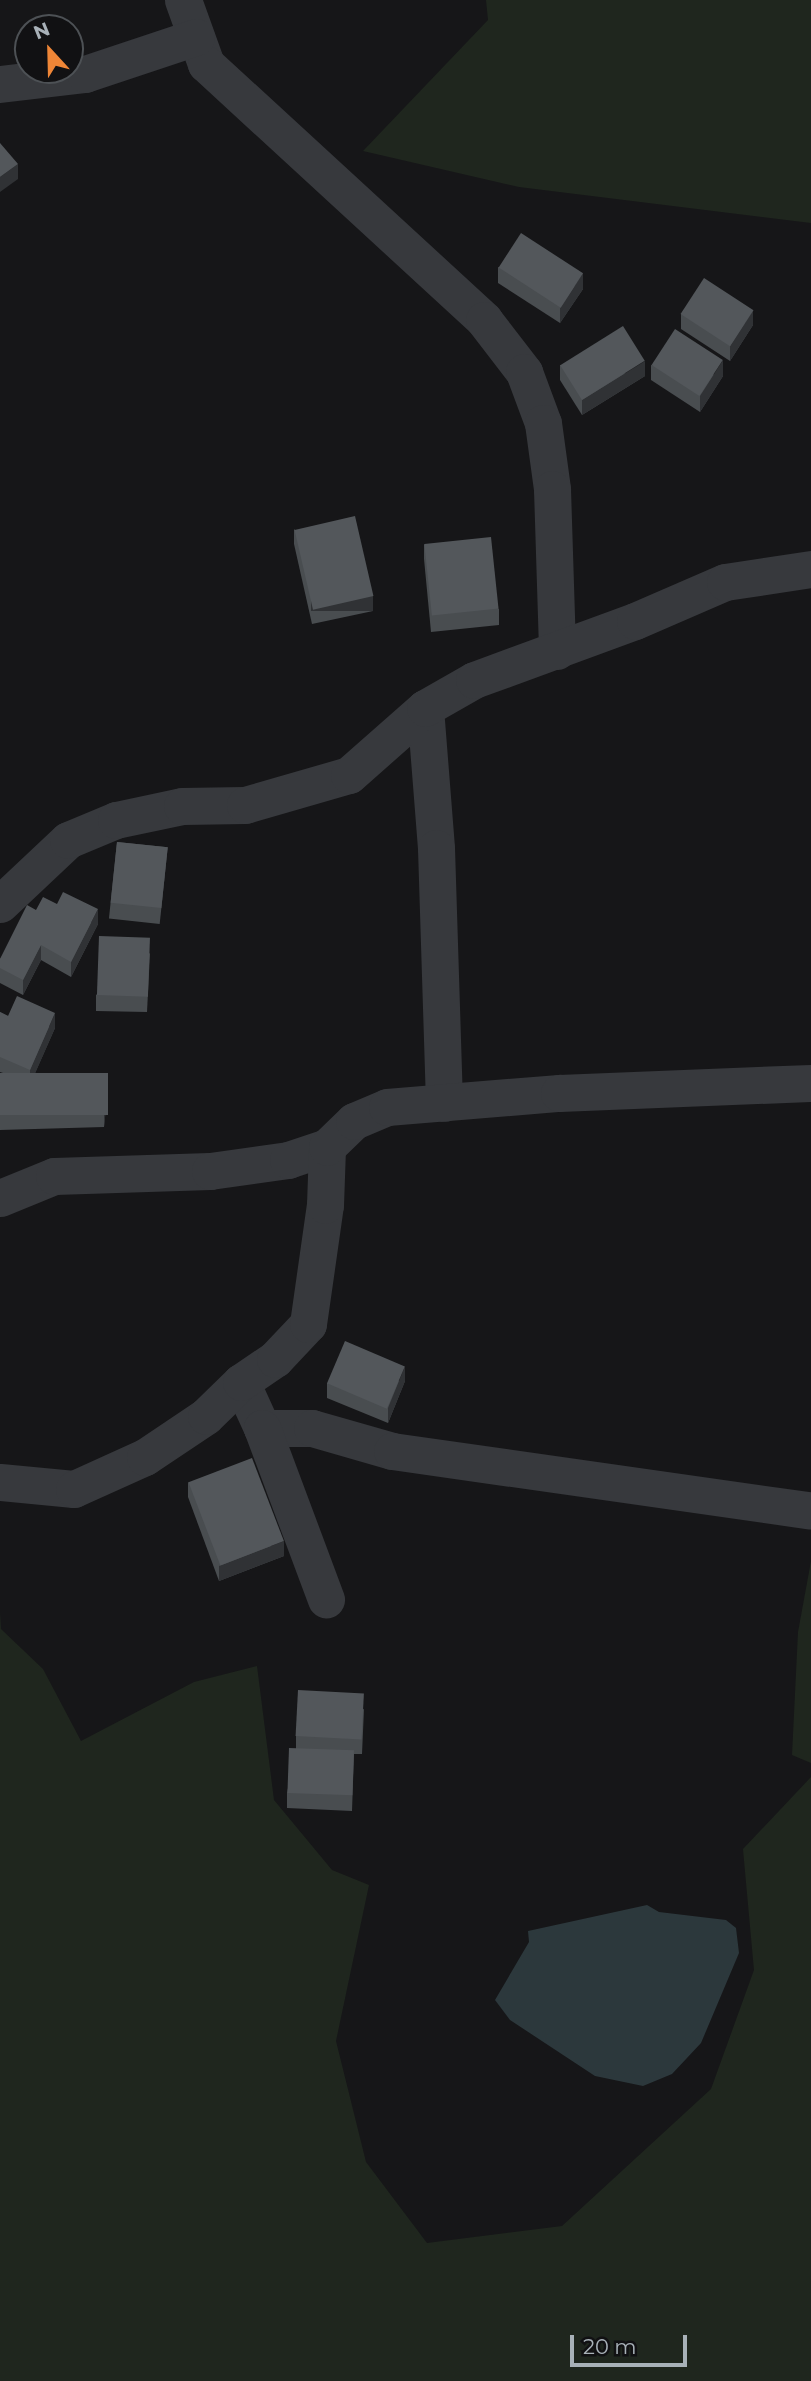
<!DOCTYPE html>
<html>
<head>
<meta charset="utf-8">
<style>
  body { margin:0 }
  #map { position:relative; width:811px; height:2381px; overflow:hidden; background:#161618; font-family:Montserrat,sans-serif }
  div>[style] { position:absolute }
  .green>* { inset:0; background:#1f261e }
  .water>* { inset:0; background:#2c383c }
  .minor>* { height:37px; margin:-18.5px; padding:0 18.5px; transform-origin:18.5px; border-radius:18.5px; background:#37393d }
  .wall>* { inset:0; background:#494d50; transform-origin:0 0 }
  .shaded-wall>* { inset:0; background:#303235; transform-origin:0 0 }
  .building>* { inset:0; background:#53575b; transform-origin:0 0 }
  span { translate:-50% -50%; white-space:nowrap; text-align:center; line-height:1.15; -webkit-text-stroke:5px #111113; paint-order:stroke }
  .north { position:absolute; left:14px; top:14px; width:70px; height:70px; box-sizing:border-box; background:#111113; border:2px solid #4d5155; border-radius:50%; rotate:338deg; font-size:19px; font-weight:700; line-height:28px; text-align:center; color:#a8b1b8 }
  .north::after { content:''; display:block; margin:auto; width:24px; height:32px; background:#ef8637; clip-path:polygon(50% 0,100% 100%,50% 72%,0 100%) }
  .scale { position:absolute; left:570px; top:2335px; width:117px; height:32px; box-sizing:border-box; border:4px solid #a8b1b8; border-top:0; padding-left:9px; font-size:21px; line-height:24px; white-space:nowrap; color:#a8b1b8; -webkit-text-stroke:5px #111113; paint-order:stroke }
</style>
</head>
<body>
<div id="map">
  <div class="green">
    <i style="clip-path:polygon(486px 0,811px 0,811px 223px,519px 187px,363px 151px,488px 20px)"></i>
    <i style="clip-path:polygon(811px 1561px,811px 1763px,792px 1755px,798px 1632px)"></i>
    <i style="clip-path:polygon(0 1612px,1px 1629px,43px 1669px,81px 1741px,194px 1682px,257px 1666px,274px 1800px,332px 1870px,369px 1885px,336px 2041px,366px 2162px,427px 2243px,562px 2226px,711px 2089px,754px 1970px,743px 1849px,811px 1777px,811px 2381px,0 2381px)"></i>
  </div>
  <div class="water">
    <i style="clip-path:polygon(647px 1905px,659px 1912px,726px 1920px,736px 1928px,739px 1953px,701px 2043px,672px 2074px,643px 2086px,595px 2076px,510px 2020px,495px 2000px,529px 1942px,528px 1931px)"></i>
  </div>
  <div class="minor">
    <i style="left:183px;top:0;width:68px;rotate:70.2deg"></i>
    <i style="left:206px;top:64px;width:378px;rotate:42.6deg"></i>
    <i style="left:484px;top:320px;width:66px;rotate:52.4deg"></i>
    <i style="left:524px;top:372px;width:54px;rotate:69.6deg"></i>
    <i style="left:543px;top:423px;width:67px;rotate:82.2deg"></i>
    <i style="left:552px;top:489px;width:162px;rotate:88.2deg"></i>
    <i style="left:0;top:84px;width:86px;rotate:-6.7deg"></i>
    <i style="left:85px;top:74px;width:117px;rotate:-18.4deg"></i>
    <i style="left:425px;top:708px;width:140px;rotate:85.5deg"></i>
    <i style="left:436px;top:848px;width:255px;rotate:88.2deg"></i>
    <i style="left:0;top:904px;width:93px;rotate:-43.3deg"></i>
    <i style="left:68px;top:840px;width:52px;rotate:-22.6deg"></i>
    <i style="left:116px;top:820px;width:67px;rotate:-12deg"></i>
    <i style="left:182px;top:806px;width:63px;rotate:-0.9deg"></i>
    <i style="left:245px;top:805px;width:108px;rotate:-16.1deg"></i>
    <i style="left:349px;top:775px;width:101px;rotate:-41.4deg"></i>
    <i style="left:425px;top:708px;width:56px;rotate:-29.7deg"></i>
    <i style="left:474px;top:680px;width:171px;rotate:-20.1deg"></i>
    <i style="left:635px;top:621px;width:98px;rotate:-23.4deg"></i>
    <i style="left:725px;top:582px;width:87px;rotate:-8.6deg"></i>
    <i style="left:0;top:1198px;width:58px;rotate:-22.2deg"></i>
    <i style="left:54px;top:1176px;width:156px;rotate:-1.8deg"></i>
    <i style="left:210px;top:1171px;width:79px;rotate:-8deg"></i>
    <i style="left:288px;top:1160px;width:41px;rotate:-18.4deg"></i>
    <i style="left:241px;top:1382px;width:51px;rotate:65.5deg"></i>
    <i style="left:262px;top:1428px;width:50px"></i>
    <i style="left:312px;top:1428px;width:83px;rotate:16deg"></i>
    <i style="left:392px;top:1451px;width:423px;rotate:8.1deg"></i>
    <i style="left:262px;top:1428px;width:183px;rotate:69.5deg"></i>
    <i style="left:0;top:1482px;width:74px;rotate:5.4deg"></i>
    <i style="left:74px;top:1489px;width:78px;rotate:-24.3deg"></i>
    <i style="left:145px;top:1457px;width:73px;rotate:-33.9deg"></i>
    <i style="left:206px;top:1416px;width:49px;rotate:-44.2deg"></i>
    <i style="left:241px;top:1382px;width:41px;rotate:-34.1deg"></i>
    <i style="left:275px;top:1359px;width:48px;rotate:-46.7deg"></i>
    <i style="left:308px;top:1324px;width:120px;rotate:-81.9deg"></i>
    <i style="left:325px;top:1205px;width:58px;rotate:-88deg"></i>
    <i style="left:327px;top:1147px;width:37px;rotate:-44deg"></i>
    <i style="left:354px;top:1121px;width:36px;rotate:-23deg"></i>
    <i style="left:387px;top:1107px;width:173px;rotate:-4.7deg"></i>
    <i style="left:559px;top:1093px;width:252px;rotate:-2.3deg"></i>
  </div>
  <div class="wall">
    <i style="clip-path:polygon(498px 267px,583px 289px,560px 323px,498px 283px)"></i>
    <i style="clip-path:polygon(681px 314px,753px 325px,730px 361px,681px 329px)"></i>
    <i style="clip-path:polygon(560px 365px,645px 376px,582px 415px,560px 380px)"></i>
    <i style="clip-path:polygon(651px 365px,723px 376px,700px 412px,651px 380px)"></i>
    <i style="clip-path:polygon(294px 529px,373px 611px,312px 624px,294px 544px)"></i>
    <i style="clip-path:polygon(424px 544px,499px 609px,499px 625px,431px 632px,424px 559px)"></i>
    <i style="left:117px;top:842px;width:51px;height:77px;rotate:6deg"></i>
    <i style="clip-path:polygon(36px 910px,98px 924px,71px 977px,41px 960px,23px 995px,0 983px,0 959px)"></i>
    <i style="clip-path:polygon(150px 953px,147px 1012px,96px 1011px,96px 995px)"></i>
    <i style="clip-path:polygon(0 1012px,8px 1016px,55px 1028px,35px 1073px,108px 1088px,104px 1127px,0 1130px,0 1073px,3px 1073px,0 1072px)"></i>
    <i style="clip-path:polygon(405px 1381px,388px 1423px,327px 1398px,327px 1383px)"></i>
    <i style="clip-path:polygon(188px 1482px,284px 1556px,219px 1581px,188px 1497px)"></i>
    <i style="clip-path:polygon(364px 1709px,362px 1754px,354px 1754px,352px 1811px,287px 1808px,287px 1793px,296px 1748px,296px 1736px)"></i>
  </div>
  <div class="shaded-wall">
    <i style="clip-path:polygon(18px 164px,18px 179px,0 192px,0 177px)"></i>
    <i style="clip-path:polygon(583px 273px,583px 289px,560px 323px,560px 308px)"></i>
    <i style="clip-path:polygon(753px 310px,753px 325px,730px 361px,730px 346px)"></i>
    <i style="clip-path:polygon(723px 360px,723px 376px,700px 412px,700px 396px)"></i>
    <i style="clip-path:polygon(645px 361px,645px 376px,582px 415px,582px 400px)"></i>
    <i style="left:373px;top:596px;width:15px;height:62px;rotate:90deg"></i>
    <i style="clip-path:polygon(98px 909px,98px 924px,71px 977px,71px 962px)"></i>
    <i style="clip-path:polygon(41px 945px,41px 960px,23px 995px,23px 980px)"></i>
    <i style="clip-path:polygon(55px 1013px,55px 1028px,30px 1085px,30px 1070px)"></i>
    <i style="clip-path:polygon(108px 1073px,108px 1088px,104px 1127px,104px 1111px)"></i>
    <i style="clip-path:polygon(405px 1366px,405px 1381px,388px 1423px,388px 1408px)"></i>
    <i style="clip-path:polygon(284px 1541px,284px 1556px,219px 1581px,219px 1566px)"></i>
  </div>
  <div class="building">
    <i style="clip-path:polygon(0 143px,18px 164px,0 177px)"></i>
    <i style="left:521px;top:233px;width:74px;height:41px;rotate:33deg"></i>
    <i style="left:704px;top:278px;width:59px;height:43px;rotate:33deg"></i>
    <i style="left:623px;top:326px;width:41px;height:74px;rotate:58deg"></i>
    <i style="left:675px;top:329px;width:57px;height:43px;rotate:33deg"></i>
    <i style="left:355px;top:516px;width:82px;height:62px;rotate:77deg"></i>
    <i style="left:491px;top:537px;width:72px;height:67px;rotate:84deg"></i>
    <i style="left:117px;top:842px;width:51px;height:61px;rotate:6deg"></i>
    <i style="clip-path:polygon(63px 892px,98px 909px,71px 962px,41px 945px,23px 980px,0 968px,0 959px,27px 905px,36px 910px,43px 897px,57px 904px)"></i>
    <i style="left:99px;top:936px;width:51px;height:59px;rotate:2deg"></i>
    <i style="clip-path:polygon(17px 996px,55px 1013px,30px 1070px,0 1057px,0 1012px,8px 1016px)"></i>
    <i style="left:0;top:1073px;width:108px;height:42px"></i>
    <i style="left:345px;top:1341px;width:65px;height:46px;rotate:23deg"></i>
    <i style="left:252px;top:1458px;width:89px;height:68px;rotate:69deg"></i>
    <i style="left:298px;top:1690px;width:66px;height:46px;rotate:3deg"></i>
    <i style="left:289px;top:1748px;width:65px;height:45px;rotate:2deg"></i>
  </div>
  <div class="north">N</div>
  <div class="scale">20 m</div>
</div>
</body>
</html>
